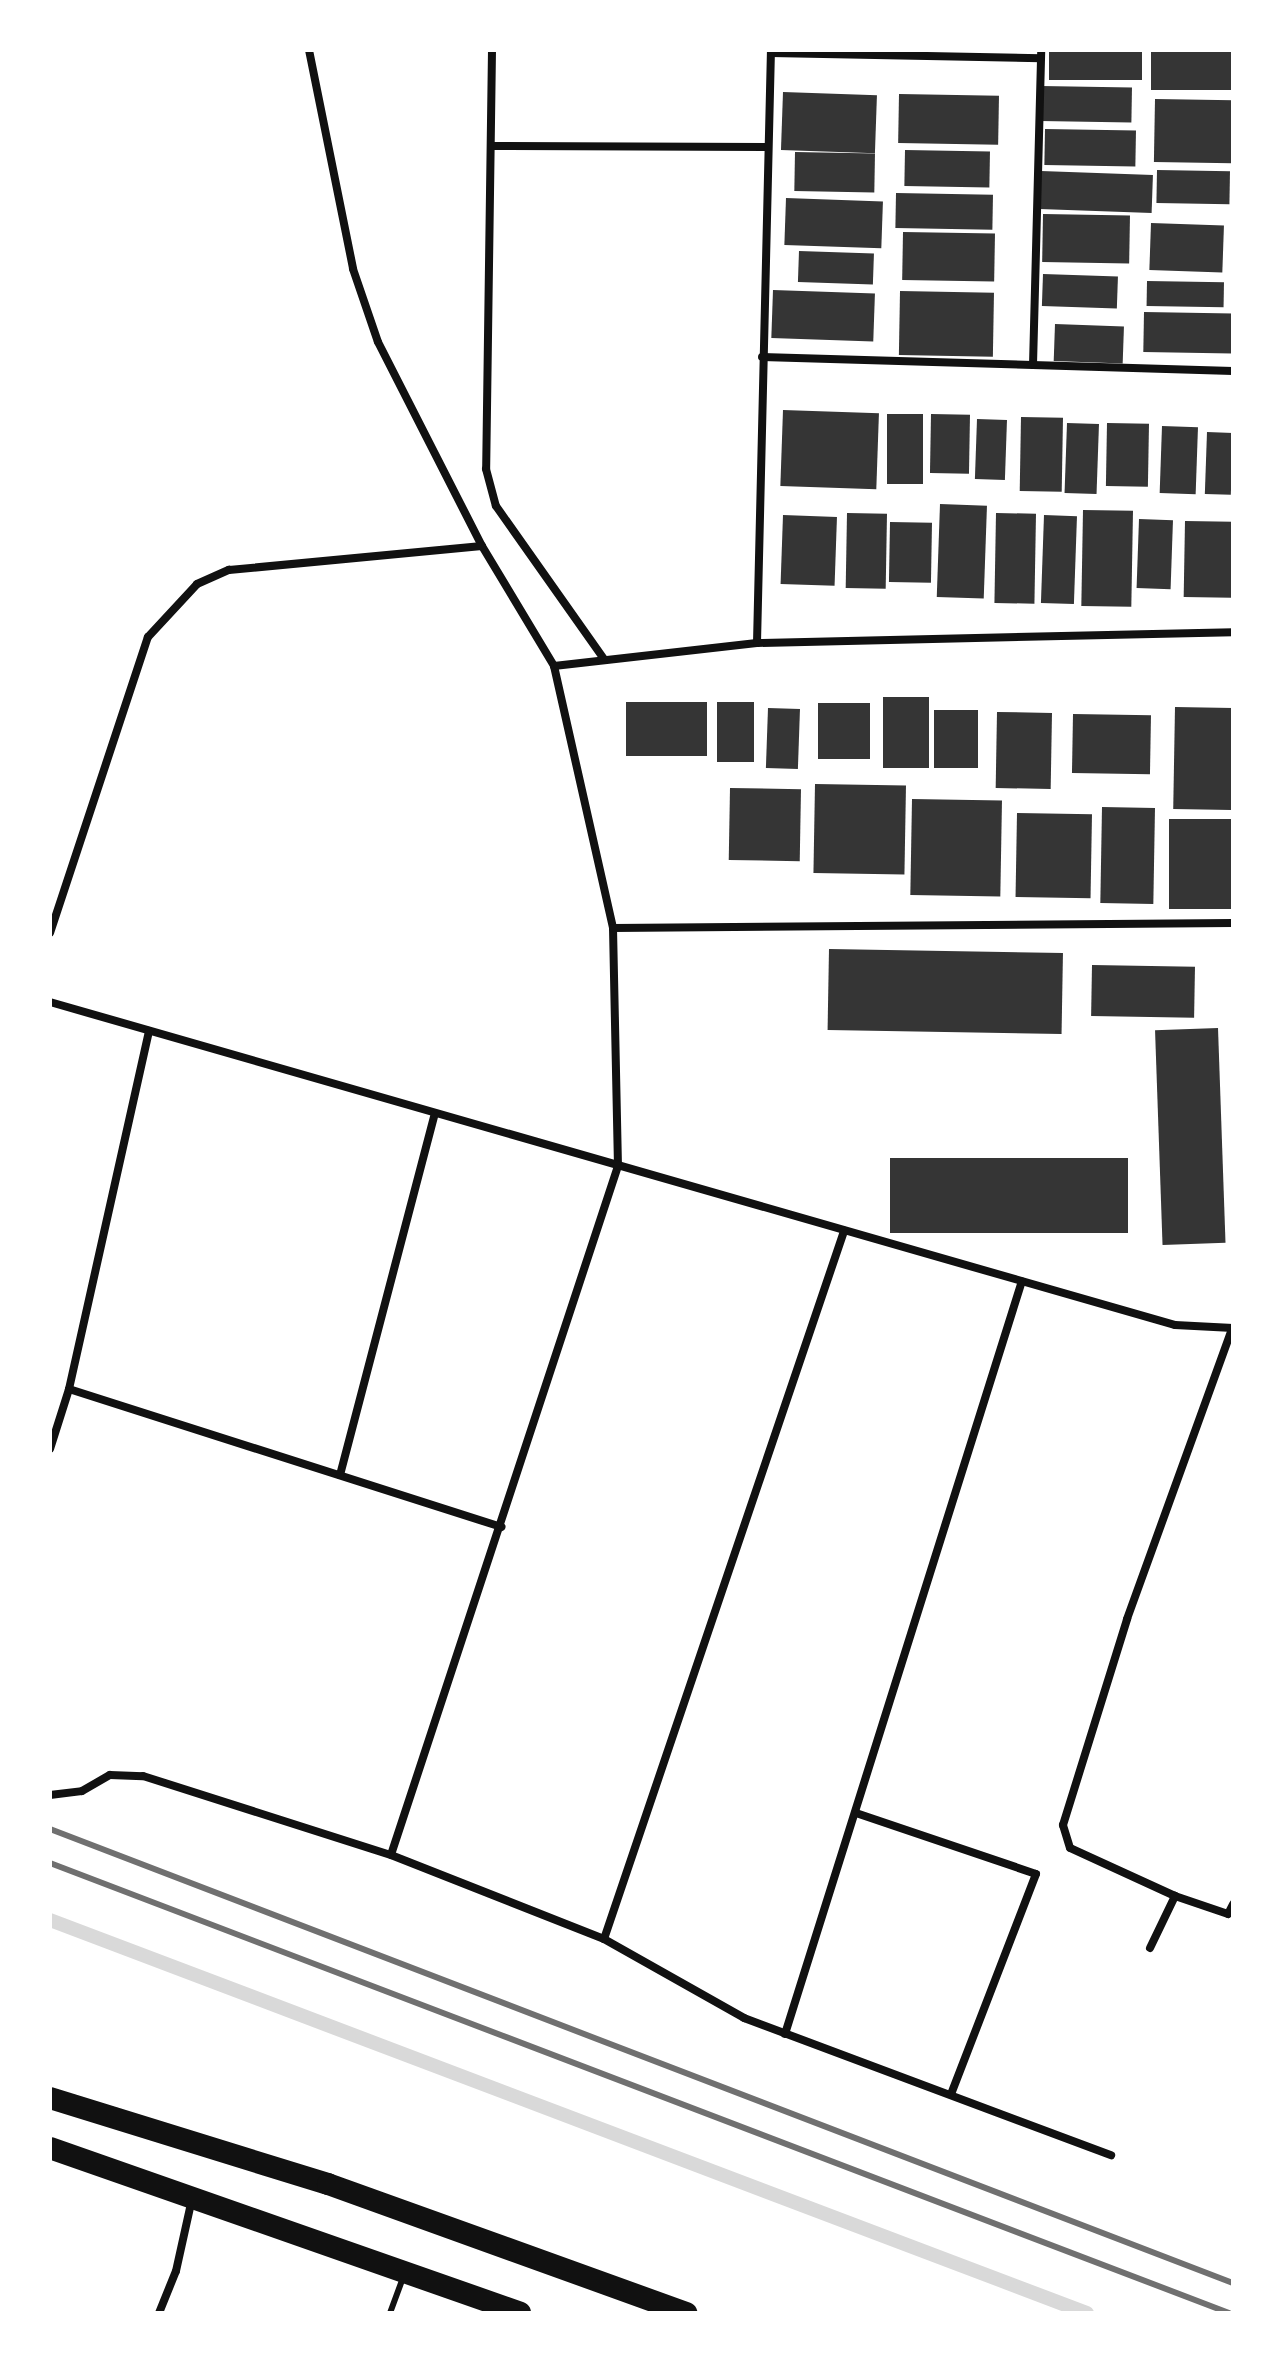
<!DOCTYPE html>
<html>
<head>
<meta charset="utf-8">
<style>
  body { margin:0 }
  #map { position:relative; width:1283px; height:2363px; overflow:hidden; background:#fff; font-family:Rubik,sans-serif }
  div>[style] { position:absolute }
  .stream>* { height:14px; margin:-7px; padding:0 7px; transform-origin:7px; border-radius:7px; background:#d9d9d9 }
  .building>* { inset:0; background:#353535; transform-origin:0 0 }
  .service>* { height:6px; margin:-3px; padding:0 3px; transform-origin:3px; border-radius:3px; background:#111 }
  .minor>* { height:8px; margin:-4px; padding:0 4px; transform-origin:4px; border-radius:4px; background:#111 }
  .trunk>* { height:22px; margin:-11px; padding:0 11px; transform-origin:11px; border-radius:11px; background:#111 }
  .rail>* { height:6px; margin:-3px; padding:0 3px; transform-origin:3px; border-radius:3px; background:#707070 }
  span { translate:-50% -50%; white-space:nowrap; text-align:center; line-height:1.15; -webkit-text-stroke:8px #fff; paint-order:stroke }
  .frame { position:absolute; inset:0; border:52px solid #fff; pointer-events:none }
</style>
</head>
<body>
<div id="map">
  <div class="stream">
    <i style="left:50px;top:1920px;width:1109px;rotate:20.76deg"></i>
  </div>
  <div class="building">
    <i style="left:1049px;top:50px;width:93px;height:30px"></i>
    <i style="left:1151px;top:50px;width:82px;height:40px"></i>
    <i style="left:1041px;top:86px;width:91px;height:35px;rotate:1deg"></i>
    <i style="left:783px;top:92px;width:94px;height:58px;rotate:2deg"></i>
    <i style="left:899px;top:94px;width:100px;height:49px;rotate:1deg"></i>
    <i style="left:1155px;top:99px;width:78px;height:63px;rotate:1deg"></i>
    <i style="left:1045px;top:129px;width:91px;height:36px;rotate:1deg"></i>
    <i style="left:905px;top:150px;width:85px;height:36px;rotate:1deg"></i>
    <i style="left:795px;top:152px;width:80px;height:39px;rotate:1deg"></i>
    <i style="left:1157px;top:170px;width:73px;height:33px;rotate:1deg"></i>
    <i style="left:1041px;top:171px;width:112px;height:38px;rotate:2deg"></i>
    <i style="left:896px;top:193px;width:97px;height:35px;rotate:1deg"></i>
    <i style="left:786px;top:198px;width:97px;height:47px;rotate:2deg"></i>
    <i style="left:1043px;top:214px;width:87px;height:48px;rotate:1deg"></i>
    <i style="left:1151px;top:223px;width:73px;height:47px;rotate:2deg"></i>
    <i style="left:903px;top:232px;width:92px;height:48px;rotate:1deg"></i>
    <i style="left:799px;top:251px;width:75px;height:31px;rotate:2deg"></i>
    <i style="left:1043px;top:274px;width:75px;height:32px;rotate:2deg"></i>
    <i style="left:1147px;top:281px;width:77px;height:25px;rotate:1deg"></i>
    <i style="left:773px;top:290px;width:102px;height:48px;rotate:2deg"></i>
    <i style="left:900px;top:291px;width:94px;height:64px;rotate:1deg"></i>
    <i style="left:1144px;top:312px;width:89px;height:40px;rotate:1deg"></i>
    <i style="left:1055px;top:324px;width:69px;height:37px;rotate:2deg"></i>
    <i style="left:783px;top:410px;width:96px;height:76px;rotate:2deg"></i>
    <i style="left:887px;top:414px;width:36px;height:70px"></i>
    <i style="left:931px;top:414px;width:39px;height:59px;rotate:1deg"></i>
    <i style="left:1021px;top:417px;width:42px;height:74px;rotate:1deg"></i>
    <i style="left:977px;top:419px;width:30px;height:60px;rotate:2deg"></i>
    <i style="left:1067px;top:423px;width:32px;height:70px;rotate:2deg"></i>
    <i style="left:1107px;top:423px;width:42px;height:63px;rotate:1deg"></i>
    <i style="left:1162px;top:426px;width:36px;height:67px;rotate:2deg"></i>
    <i style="left:1207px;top:432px;width:26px;height:62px;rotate:2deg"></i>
    <i style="left:940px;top:504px;width:47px;height:93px;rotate:2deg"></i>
    <i style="left:1083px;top:510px;width:50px;height:96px;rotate:1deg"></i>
    <i style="left:847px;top:513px;width:40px;height:75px;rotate:1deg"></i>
    <i style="left:996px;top:513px;width:40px;height:90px;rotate:1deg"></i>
    <i style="left:783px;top:515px;width:54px;height:69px;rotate:2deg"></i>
    <i style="left:1044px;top:515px;width:33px;height:88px;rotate:2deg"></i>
    <i style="left:1139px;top:519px;width:34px;height:69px;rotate:2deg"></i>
    <i style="left:1185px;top:521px;width:48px;height:76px;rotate:1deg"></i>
    <i style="left:890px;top:522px;width:42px;height:60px;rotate:1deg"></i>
    <i style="left:883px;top:697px;width:46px;height:71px"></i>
    <i style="left:626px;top:702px;width:81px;height:54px"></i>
    <i style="left:717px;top:702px;width:37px;height:60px"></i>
    <i style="left:818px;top:703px;width:52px;height:56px"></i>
    <i style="left:1175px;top:707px;width:58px;height:102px;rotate:1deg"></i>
    <i style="left:768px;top:708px;width:32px;height:60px;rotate:2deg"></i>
    <i style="left:934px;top:710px;width:44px;height:58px"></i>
    <i style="left:997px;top:712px;width:55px;height:76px;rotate:1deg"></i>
    <i style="left:1073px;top:714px;width:78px;height:59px;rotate:1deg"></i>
    <i style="left:815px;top:784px;width:91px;height:89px;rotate:1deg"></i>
    <i style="left:730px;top:788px;width:71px;height:72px;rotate:1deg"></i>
    <i style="left:912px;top:799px;width:90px;height:96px;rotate:1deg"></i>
    <i style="left:1102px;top:807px;width:53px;height:96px;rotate:1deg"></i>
    <i style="left:1017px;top:813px;width:75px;height:84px;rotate:1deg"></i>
    <i style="left:1169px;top:819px;width:64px;height:90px"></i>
    <i style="left:829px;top:949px;width:234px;height:81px;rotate:1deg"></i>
    <i style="left:1092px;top:965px;width:103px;height:51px;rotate:1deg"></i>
    <i style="left:1218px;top:1028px;width:215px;height:63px;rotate:88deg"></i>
    <i style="left:890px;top:1158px;width:238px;height:75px"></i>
  </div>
  <div class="service">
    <i style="left:390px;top:2313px;width:40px;rotate:-69.8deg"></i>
  </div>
  <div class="minor">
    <i style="left:309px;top:50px;width:223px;rotate:78.6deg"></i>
    <i style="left:353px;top:269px;width:77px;rotate:71.1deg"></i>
    <i style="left:378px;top:342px;width:229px;rotate:63deg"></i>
    <i style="left:482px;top:546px;width:140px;rotate:59deg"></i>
    <i style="left:554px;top:666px;width:269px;rotate:77.3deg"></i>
    <i style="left:613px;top:928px;width:238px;rotate:88.8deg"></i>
    <i style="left:618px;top:1166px;width:725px;rotate:108.24deg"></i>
    <i style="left:391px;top:1855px;width:229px;rotate:21.5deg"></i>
    <i style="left:604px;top:1939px;width:161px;rotate:29.4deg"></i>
    <i style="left:744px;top:2018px;width:392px;rotate:20.5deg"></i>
    <i style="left:492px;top:50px;width:419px;rotate:90.8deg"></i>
    <i style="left:486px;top:469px;width:38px;rotate:75deg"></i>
    <i style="left:496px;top:506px;width:187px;rotate:54.8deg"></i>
    <i style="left:771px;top:53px;width:270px;rotate:1.1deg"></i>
    <i style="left:492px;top:146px;width:275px;rotate:0.2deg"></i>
    <i style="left:762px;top:357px;width:471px;rotate:1.7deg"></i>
    <i style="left:1033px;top:365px;width:315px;rotate:-88.5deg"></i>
    <i style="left:757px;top:643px;width:593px;rotate:-88.65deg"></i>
    <i style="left:554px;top:666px;width:204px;rotate:-6.5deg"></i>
    <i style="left:757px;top:643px;width:476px;rotate:-1.3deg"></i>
    <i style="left:613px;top:928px;width:620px;rotate:-0.46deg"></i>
    <i style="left:50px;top:933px;width:312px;rotate:-71.7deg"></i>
    <i style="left:148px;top:637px;width:72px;rotate:-47.2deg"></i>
    <i style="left:197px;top:584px;width:35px;rotate:-24deg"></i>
    <i style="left:229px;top:570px;width:254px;rotate:-5.4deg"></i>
    <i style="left:50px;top:1002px;width:1170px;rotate:16.02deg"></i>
    <i style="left:1175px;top:1325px;width:58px;rotate:3deg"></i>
    <i style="left:69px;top:1389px;width:454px;rotate:17.7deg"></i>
    <i style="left:50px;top:1449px;width:63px;rotate:-72.4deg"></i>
    <i style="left:69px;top:1389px;width:367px;rotate:-77.4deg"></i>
    <i style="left:340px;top:1475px;width:373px;rotate:-75.3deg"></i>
    <i style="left:50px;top:1795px;width:32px;rotate:-7deg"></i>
    <i style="left:82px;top:1791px;width:32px;rotate:-30deg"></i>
    <i style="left:110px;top:1775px;width:33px;rotate:2deg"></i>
    <i style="left:143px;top:1776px;width:260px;rotate:17.7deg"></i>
    <i style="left:856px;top:1813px;width:190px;rotate:18.7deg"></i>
    <i style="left:1036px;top:1874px;width:234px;rotate:111.1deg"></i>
    <i style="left:1175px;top:1896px;width:56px;rotate:18.8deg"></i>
    <i style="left:1228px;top:1914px;width:11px;rotate:-63deg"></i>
    <i style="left:604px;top:1939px;width:748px;rotate:-71.27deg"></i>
    <i style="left:1150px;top:1948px;width:58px;rotate:-64.3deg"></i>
    <i style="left:1175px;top:1896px;width:115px;rotate:-155.4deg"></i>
    <i style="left:1070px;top:1848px;width:24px;rotate:-107deg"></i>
    <i style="left:1063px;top:1825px;width:216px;rotate:-72.7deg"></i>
    <i style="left:1127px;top:1619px;width:308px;rotate:-70.1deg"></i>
    <i style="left:785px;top:2034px;width:789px;rotate:-72.53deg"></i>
    <i style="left:159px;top:2313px;width:45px;rotate:-68deg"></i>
    <i style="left:176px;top:2271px;width:74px;rotate:-77.5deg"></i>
  </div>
  <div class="trunk">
    <i style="left:50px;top:2098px;width:291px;rotate:17.2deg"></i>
    <i style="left:328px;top:2184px;width:381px;rotate:19.8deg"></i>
    <i style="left:50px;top:2148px;width:498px;rotate:19.3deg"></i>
  </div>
  <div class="rail">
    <i style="left:50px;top:1829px;width:1267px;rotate:21deg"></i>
    <i style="left:50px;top:1863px;width:1262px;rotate:20.89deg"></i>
  </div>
  <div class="frame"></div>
</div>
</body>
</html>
